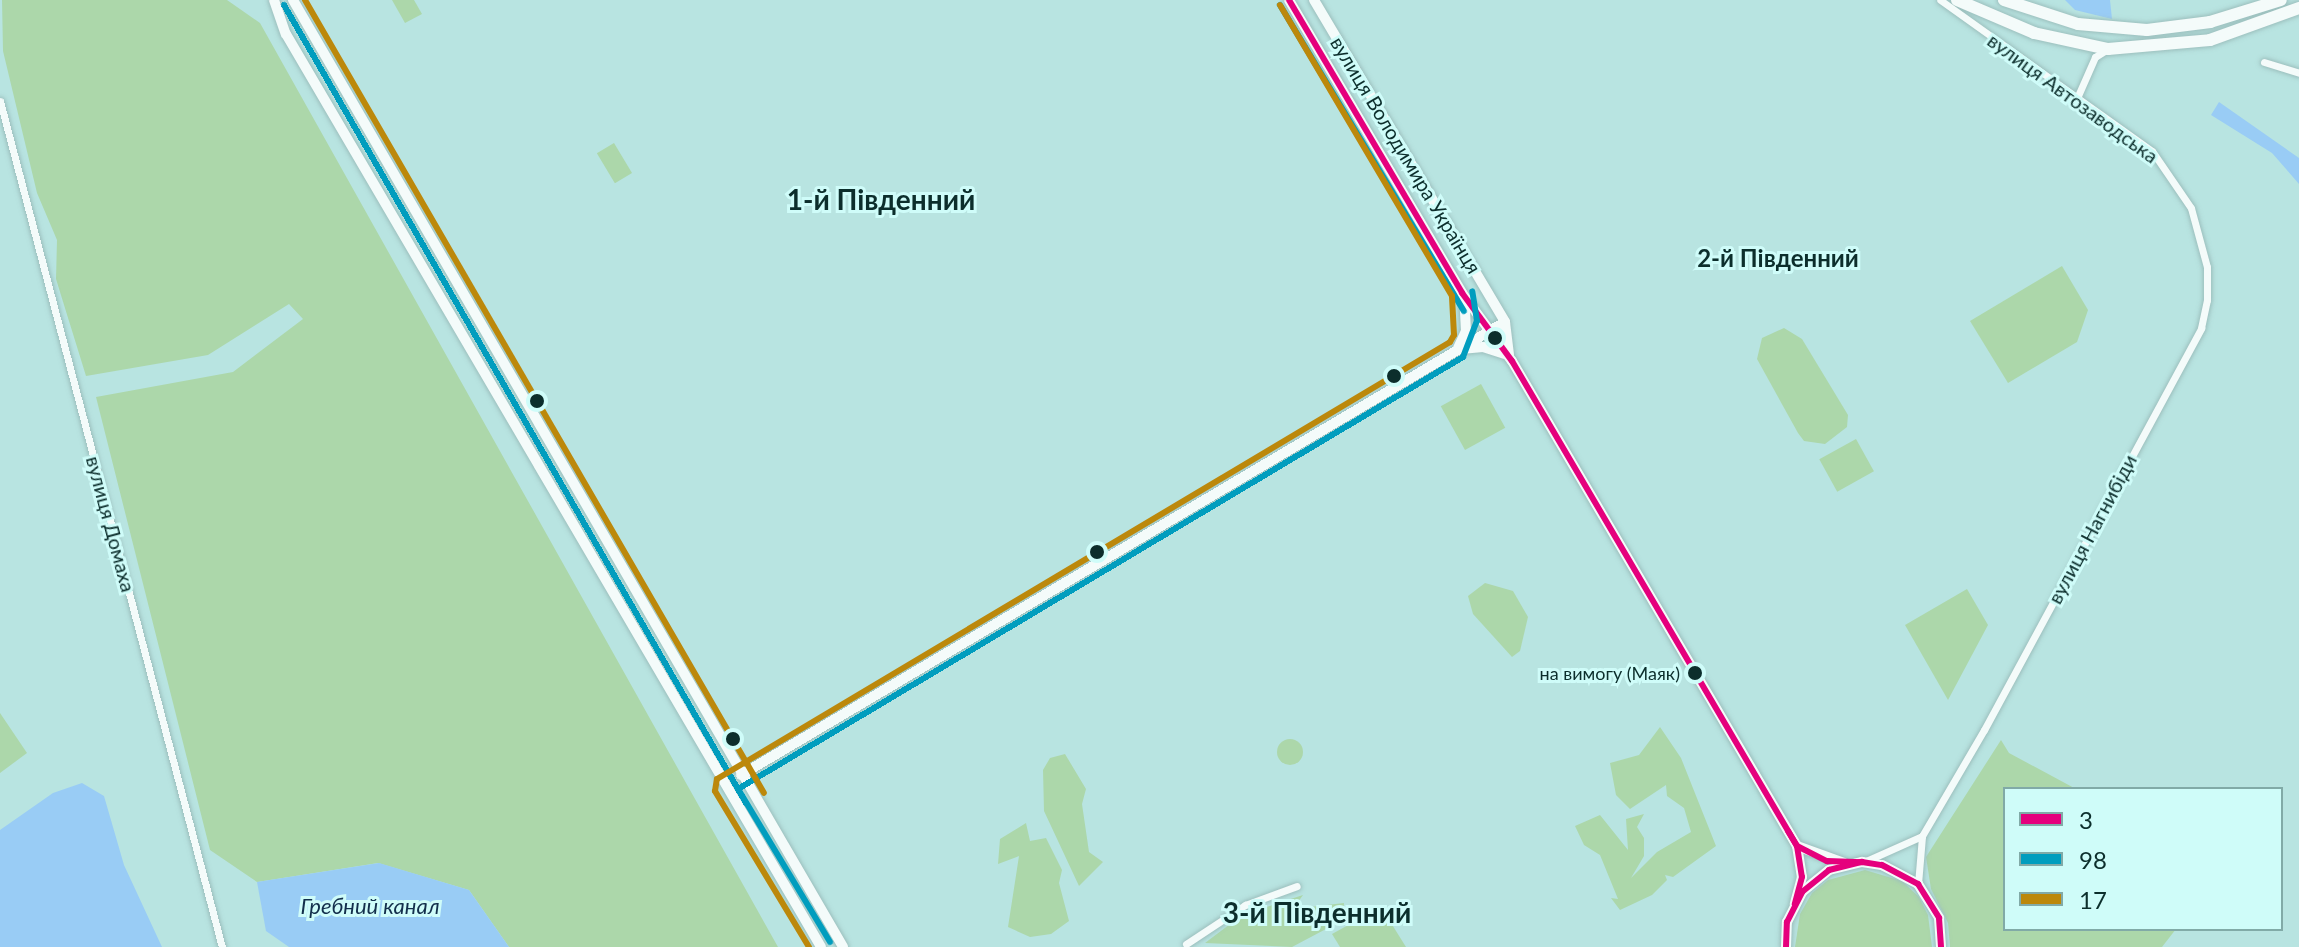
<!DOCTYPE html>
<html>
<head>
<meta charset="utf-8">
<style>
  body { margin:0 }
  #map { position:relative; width:2299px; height:947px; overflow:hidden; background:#b8e4e1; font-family:Lato,sans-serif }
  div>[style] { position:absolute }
  .green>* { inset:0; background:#acd7aa; transform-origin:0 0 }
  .round { border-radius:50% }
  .water>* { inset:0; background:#99ccf5 }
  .roads { filter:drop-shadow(0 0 2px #9cbfbd) drop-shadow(0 0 2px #9cbfbd) }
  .street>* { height:7px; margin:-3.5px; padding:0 3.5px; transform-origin:3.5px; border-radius:3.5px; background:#f4fbfa }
  .secondary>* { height:10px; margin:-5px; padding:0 5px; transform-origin:5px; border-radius:5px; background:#f4fbfa }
  .primary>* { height:12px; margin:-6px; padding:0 6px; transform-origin:6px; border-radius:6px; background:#f4fbfa }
  .bus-1>* { height:6px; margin:-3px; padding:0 3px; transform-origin:3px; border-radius:3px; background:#e5007d }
  .bus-2>* { height:6px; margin:-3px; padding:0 3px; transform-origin:3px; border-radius:3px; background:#019dbe }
  .bus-3>* { height:6px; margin:-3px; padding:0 3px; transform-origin:3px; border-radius:3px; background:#bc880b }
  .dots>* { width:22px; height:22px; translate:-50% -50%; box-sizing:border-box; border:4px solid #cffcf9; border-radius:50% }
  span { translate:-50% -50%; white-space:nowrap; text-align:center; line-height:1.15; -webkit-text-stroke:6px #cffcf9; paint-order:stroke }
  .bus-label { font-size:18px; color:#0c2e2c }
  .right { translate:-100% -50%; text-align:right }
  .street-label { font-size:20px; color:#0c2e2c }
  .water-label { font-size:22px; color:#132f4c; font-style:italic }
  .quarter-label { font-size:24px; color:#0c2e2c; font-weight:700 }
  .district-label { font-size:28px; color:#0c2e2c; font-weight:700 }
  .legend { position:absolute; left:2003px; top:787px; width:280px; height:144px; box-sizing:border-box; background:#cffcf9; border:2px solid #81aaa7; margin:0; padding:10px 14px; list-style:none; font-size:24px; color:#0c2e2c }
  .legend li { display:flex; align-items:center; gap:16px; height:40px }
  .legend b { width:40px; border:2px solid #81aaa7 }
</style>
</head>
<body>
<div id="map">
  <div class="green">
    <i style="clip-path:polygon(2px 0,227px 0,260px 23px,778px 947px,509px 947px,469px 890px,378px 863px,257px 882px,210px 850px,96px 397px,233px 372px,303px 319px,289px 304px,208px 355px,86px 376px,56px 279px,57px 240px,37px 193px,3px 51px)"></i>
    <i style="clip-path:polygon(392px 0,414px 0,422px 14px,405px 23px)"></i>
    <i style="left:614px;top:143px;width:35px;height:20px;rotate:59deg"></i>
    <i style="clip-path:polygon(2062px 266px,2088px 310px,2077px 342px,2008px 383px,1970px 321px)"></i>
    <i style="clip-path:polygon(1784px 328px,1802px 339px,1848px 415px,1847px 427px,1825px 444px,1804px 441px,1798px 433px,1757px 359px,1762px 338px)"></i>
    <i style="left:1481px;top:384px;width:50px;height:46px;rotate:61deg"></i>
    <i style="left:1856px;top:439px;width:37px;height:42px;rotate:61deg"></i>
    <i style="clip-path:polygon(1485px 583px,1513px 591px,1528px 617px,1520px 651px,1512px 657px,1473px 614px,1468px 596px)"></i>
    <i style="clip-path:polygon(1967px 589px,1988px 625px,1948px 700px,1905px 625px)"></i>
    <i style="clip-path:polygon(0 713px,27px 753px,0 773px)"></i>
    <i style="clip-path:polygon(1660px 727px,1681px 758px,1716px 846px,1673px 877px,1665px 875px,1667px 880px,1652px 895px,1620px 910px,1611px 898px,1618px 899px,1600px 855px,1584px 845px,1575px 826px,1600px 815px,1628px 850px,1626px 819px,1644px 814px,1637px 827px,1644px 838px,1644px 856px,1631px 878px,1657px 852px,1691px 832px,1684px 808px,1667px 796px,1666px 785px,1630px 809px,1616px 795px,1610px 763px,1639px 755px)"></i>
    <i class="round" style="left:1277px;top:739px;width:26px;height:26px"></i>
    <i style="clip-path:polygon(2001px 740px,2009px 753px,2076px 789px,2005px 789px,2005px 929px,2176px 929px,2162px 947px,1950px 947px,1948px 923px,1931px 889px,1926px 857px)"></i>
    <i style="clip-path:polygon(1065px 754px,1086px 789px,1082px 804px,1089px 852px,1103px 862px,1079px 886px,1044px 811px,1043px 770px,1050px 758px)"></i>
    <i style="clip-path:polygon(1026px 823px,1030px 841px,1046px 838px,1062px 870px,1059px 883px,1069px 921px,1051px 934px,1030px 937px,1008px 927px,1019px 856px,998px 864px,1000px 839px)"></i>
    <i style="clip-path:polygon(1865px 870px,1902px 881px,1919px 897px,1928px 915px,1932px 947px,1795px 947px,1800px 914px,1812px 893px,1828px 880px)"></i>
    <i style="clip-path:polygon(1303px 895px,1293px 909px,1344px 903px,1343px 920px,1292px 947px,1205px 943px,1242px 915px)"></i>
    <i style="clip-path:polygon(1381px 907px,1406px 947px,1340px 947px,1332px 934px)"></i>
  </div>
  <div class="water">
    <i style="clip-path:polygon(2065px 0,2110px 0,2112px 19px,2075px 10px)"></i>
    <i style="clip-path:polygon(2219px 102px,2299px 158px,2299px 184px,2272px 153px,2211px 115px)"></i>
    <i style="clip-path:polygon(82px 783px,104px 796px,124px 865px,162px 947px,0 947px,0 830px,53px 793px)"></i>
    <i style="clip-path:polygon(379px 863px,469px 890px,509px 947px,289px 947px,266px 931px,257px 882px)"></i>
  </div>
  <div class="roads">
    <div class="street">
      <i style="left:2264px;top:62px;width:37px;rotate:17deg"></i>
      <i style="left:2077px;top:98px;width:45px;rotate:-66.3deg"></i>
      <i style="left:2095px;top:57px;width:13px;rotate:-32deg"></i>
      <i style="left:0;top:101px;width:875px;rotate:75.3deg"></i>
      <i style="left:1866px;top:861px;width:61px;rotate:-24.1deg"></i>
      <i style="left:1918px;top:884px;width:48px;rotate:-85.2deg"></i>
      <i style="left:1922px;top:836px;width:123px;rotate:-59.7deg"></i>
      <i style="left:1984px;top:730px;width:457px;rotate:-61.6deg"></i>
      <i style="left:2201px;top:328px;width:29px;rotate:-78deg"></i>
      <i style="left:2207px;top:300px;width:33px;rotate:-90deg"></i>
      <i style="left:2207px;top:267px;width:61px;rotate:-105.2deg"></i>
      <i style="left:2191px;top:208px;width:69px;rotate:-124.4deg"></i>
      <i style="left:2152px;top:151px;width:260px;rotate:-144.5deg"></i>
      <i style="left:1186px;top:944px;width:71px;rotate:-33.5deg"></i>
      <i style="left:1245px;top:905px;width:55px;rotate:-20.1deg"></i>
    </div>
    <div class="secondary">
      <i style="left:274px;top:0;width:36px;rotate:71deg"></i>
      <i style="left:286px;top:34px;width:1058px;rotate:59.63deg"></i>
      <i style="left:293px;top:0;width:1095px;rotate:59.85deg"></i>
      <i style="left:1289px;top:0;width:340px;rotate:59.4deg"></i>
      <i style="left:1462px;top:293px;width:84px;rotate:53.7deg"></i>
      <i style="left:1512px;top:361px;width:563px;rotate:59.56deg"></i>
      <i style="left:1797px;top:846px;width:31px;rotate:81deg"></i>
      <i style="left:1802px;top:877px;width:28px;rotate:105deg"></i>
      <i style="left:1314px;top:0;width:374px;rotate:59.3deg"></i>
      <i style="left:1505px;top:322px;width:33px;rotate:83deg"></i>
      <i style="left:1458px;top:348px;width:19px;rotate:-65deg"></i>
      <i style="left:1466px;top:331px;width:33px;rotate:-93deg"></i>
      <i style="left:1461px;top:349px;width:22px;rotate:-5deg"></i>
      <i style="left:1483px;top:347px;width:22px;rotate:18deg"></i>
      <i style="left:741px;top:775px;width:888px;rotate:-30.67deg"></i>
      <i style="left:1797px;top:846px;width:50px;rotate:19.9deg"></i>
      <i style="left:1786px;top:947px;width:25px;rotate:-88deg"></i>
      <i style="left:1787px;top:922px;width:34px;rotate:-63deg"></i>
      <i style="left:1802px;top:892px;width:35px;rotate:-39deg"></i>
      <i style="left:1829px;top:870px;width:34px;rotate:-14deg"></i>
      <i style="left:1862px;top:862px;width:20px;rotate:9deg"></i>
      <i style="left:1882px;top:865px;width:41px;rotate:27.8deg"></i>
      <i style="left:1918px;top:884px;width:40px;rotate:58deg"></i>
      <i style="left:1939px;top:918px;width:29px;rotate:86deg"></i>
    </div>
    <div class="primary">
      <i style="left:1957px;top:0;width:84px;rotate:23.2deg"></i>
      <i style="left:2034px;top:33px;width:76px;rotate:12.2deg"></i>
      <i style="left:2108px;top:49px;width:102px;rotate:-5deg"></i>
      <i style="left:2210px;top:40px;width:95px;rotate:-19.8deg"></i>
      <i style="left:2004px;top:0;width:78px;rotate:18deg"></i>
      <i style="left:2078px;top:24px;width:69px;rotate:5deg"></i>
      <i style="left:2147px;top:30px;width:64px;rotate:-7.2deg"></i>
      <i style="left:2210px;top:22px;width:74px;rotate:-17.2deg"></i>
    </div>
  </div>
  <div class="bus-1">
    <i style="left:1289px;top:0;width:340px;rotate:59.4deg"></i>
    <i style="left:1462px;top:293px;width:84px;rotate:53.7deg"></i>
    <i style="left:1512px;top:361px;width:563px;rotate:59.56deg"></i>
    <i style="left:1797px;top:846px;width:31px;rotate:81deg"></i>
    <i style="left:1802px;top:877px;width:28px;rotate:105deg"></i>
    <i style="left:1788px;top:831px;width:17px;rotate:59deg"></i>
    <i style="left:1797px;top:846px;width:34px;rotate:27deg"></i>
    <i style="left:1827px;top:861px;width:35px;rotate:2deg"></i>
    <i style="left:1786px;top:947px;width:25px;rotate:-88deg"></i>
    <i style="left:1787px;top:922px;width:34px;rotate:-63deg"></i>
    <i style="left:1802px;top:892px;width:35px;rotate:-39deg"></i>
    <i style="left:1829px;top:870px;width:34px;rotate:-14deg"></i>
    <i style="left:1862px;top:862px;width:20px;rotate:9deg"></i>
    <i style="left:1882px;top:865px;width:41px;rotate:27.8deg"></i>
    <i style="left:1918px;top:884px;width:40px;rotate:58deg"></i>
    <i style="left:1939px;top:918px;width:29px;rotate:86deg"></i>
  </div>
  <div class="bus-2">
    <i style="left:284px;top:5px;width:922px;rotate:59.93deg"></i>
    <i style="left:1280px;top:5px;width:357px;rotate:59deg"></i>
    <i style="left:830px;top:942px;width:179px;rotate:-121deg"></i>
    <i style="left:738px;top:789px;width:844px;rotate:-30.79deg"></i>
    <i style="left:1463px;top:357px;width:39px;rotate:-69deg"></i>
    <i style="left:1477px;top:321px;width:30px;rotate:-99deg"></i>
  </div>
  <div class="bus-3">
    <i style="left:305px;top:0;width:916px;rotate:59.94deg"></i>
    <i style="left:809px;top:947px;width:182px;rotate:-121.1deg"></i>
    <i style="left:715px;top:791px;width:12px;rotate:-81deg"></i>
    <i style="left:717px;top:779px;width:853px;rotate:-30.8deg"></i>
    <i style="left:1450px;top:342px;width:8px;rotate:-60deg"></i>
    <i style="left:1454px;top:335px;width:39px;rotate:-93deg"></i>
    <i style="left:1452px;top:296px;width:338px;rotate:-120.6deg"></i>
  </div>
  <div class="dots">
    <i style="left:1495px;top:338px;background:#0c2e2c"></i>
    <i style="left:1394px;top:376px;background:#0c2e2c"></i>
    <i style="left:537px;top:401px;background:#0c2e2c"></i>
    <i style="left:1097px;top:552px;background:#0c2e2c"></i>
    <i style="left:1695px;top:673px;background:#0c2e2c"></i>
    <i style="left:733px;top:739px;background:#0c2e2c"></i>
  </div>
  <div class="bus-label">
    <span class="right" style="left:1680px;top:673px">на вимогу (Маяк)</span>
  </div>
  <div class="street-label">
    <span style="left:2073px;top:98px;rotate:36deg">вулиця Автозаводська</span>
    <span style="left:1406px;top:155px;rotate:59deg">вулиця Володимира Українця</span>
    <span style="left:111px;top:524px;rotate:75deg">вулиця Домаха</span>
    <span style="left:2092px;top:529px;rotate:-62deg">вулиця Нагнибіди</span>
  </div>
  <div class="water-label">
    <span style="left:370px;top:906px">Гребний канал</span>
  </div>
  <div class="quarter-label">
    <span style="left:1778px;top:258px">2-й Південний</span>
  </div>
  <div class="district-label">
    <span style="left:881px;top:199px">1-й Південний</span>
    <span style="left:1317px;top:912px">3-й Південний</span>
  </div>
  <ul class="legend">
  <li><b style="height:10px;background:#e5007d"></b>3</li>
  <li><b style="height:10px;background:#019dbe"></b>98</li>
  <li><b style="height:10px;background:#bc880b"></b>17</li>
  </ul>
</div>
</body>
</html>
